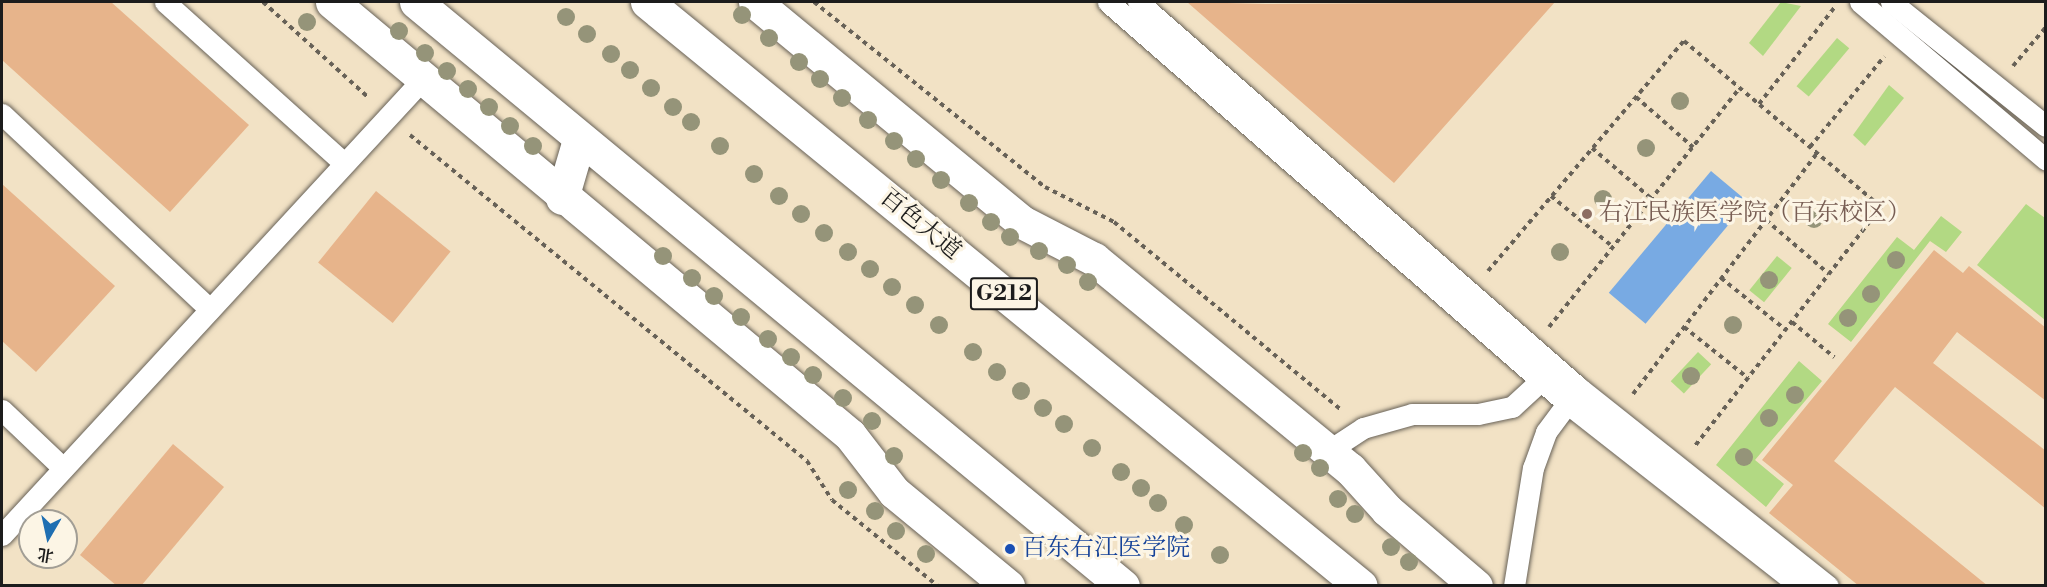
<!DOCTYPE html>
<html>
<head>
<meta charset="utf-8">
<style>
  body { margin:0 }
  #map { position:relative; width:2047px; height:587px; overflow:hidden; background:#f2e2c5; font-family:"Libre Bodoni","Noto Serif SC",serif }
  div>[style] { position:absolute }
  .green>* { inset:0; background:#b2d983; transform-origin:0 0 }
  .water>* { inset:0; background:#78aae3; transform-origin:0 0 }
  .building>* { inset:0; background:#e7b48b; transform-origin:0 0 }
  .path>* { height:4px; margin-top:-2px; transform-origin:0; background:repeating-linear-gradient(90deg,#676157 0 4.5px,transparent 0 9px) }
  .roads { filter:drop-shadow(0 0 2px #676157) drop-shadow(0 0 2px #676157) }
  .service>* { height:21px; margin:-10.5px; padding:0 10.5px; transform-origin:10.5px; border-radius:10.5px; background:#fff }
  .tertiary>* { height:33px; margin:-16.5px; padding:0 16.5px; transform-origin:16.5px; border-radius:16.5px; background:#fff }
  .trunk>* { height:33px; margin:-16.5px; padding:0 16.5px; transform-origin:16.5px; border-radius:16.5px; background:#fff }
  .trees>* { width:18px; height:18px; margin:-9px; border-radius:50%; background:#959479 }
  .dots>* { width:16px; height:16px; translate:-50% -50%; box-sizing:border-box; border:3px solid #fcf5e5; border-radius:50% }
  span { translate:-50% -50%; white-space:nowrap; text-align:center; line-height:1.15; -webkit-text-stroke:6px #fcf5e5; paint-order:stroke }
  .shield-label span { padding:2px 4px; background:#fcf5e5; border:2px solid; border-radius:4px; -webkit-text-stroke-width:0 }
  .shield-label { font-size:22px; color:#1c1c1c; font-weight:700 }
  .education-label { font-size:24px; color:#785e54 }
  .left { translate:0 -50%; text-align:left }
  .street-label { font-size:24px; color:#1c1c1c }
  .transit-label { font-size:24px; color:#164399 }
  .frame { position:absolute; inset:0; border:3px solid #1c1c1c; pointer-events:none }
  .north { position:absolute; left:18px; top:509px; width:60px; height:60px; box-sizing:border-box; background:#fcf5e5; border:2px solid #a29e95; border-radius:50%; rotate:189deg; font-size:16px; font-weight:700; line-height:24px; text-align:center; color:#1c1c1c }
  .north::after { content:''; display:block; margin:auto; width:21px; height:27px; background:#1f6fb2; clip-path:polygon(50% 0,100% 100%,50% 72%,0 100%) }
</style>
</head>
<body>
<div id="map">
  <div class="green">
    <i style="clip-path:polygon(1781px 2px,1801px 6px,1763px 56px,1749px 43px)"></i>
    <i style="left:1837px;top:38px;width:16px;height:63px;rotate:40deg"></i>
    <i style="clip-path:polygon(1889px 85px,1904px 98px,1865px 146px,1853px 135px)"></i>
    <i style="clip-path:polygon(2026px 204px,2045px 218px,2045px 320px,1977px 265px)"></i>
    <i style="clip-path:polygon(1941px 216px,1962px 232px,1946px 252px,1930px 241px,1851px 342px,1828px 324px,1897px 237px,1914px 250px)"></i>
    <i style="left:1777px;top:256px;width:19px;height:44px;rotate:39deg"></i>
    <i style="left:1698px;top:352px;width:18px;height:40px;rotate:43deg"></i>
    <i style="clip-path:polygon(1799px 361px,1822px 381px,1755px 460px,1784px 484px,1766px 507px,1716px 465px)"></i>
  </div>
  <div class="water">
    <i style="left:1711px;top:171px;width:48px;height:159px;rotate:40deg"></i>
  </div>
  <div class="building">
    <i style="clip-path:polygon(2px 2px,111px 2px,249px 125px,170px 212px,2px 60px)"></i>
    <i style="clip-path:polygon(1187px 2px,1266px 4px,1555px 2px,1394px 183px)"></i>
    <i style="clip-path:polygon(2px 184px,115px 286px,36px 372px,2px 341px)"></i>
    <i style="left:376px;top:191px;width:96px;height:92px;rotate:39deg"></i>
    <i style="clip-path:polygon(1934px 250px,1963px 273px,1969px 266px,2046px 328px,2046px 401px,1957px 332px,1933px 363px,2046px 451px,2046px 509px,1895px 387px,1834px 461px,1988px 586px,1859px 586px,1769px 513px,1793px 485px,1762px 460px)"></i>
    <i style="clip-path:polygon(173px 444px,224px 487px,141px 586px,117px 586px,80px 555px)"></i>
  </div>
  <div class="path">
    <i style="left:263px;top:2px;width:143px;rotate:42.2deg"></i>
    <i style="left:814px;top:2px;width:296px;rotate:38.7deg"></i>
    <i style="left:1045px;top:187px;width:77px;rotate:26.9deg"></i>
    <i style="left:1114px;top:222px;width:295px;rotate:39.6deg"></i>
    <i style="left:2013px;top:66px;width:51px;rotate:-49.8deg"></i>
    <i style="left:1636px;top:97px;width:76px;rotate:41.3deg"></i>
    <i style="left:1759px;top:104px;width:122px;rotate:-52deg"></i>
    <i style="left:410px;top:135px;width:514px;rotate:39.39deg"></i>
    <i style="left:807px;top:461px;width:46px;rotate:57.3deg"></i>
    <i style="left:832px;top:500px;width:136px;rotate:39.1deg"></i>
    <i style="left:1810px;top:147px;width:117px;rotate:-50.6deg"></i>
    <i style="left:1592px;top:148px;width:79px;rotate:40.4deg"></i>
    <i style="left:1551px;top:196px;width:80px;rotate:39.4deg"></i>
    <i style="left:1766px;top:220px;width:83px;rotate:40.6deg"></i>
    <i style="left:1488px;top:271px;width:302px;rotate:-49.6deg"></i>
    <i style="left:1684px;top:41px;width:258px;rotate:40.1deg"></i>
    <i style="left:1881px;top:207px;width:303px;rotate:127.9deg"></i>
    <i style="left:1721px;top:278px;width:83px;rotate:38.7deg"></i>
    <i style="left:1792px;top:322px;width:55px;rotate:39.8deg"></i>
    <i style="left:1549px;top:327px;width:306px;rotate:-51.4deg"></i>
    <i style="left:1684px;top:327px;width:82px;rotate:38.6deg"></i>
    <i style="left:1633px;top:394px;width:303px;rotate:-52.6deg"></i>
  </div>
  <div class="roads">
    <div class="service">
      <i style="left:165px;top:2px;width:241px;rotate:42deg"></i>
      <i style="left:1108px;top:2px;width:611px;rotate:41.15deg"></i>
      <i style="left:1568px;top:404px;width:295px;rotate:38.1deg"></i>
      <i style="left:1138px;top:2px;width:586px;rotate:41.2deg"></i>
      <i style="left:1579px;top:388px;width:318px;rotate:38.5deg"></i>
      <i style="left:1860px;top:2px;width:244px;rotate:40.3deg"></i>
      <i style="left:1891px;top:2px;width:198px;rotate:38.7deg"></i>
      <i style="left:2px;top:114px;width:285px;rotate:43.2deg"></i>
      <i style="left:2px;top:410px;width:84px;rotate:43.6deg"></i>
      <i style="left:1328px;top:451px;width:42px;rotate:-33.3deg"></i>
      <i style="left:1363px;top:428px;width:51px;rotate:-15.9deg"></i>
      <i style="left:1412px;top:414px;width:66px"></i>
      <i style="left:1478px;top:414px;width:35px;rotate:-12deg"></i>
      <i style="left:1512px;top:407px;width:52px;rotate:-42.6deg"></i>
      <i style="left:2px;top:535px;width:618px;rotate:-47.3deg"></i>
      <i style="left:1514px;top:586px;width:120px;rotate:-80.9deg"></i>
      <i style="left:1533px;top:468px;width:38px;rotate:-70deg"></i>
      <i style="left:1546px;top:432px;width:49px;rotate:-53.4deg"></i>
    </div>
    <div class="tertiary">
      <i style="left:332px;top:2px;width:675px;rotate:39.89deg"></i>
      <i style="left:850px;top:435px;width:72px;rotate:52.3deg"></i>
      <i style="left:894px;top:492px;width:148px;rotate:39.5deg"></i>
      <i style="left:755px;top:2px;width:346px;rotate:39.5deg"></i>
      <i style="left:1022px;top:222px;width:81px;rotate:27.2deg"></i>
      <i style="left:1094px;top:259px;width:331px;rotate:39.4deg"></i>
      <i style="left:1350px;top:469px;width:55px;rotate:47.9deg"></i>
      <i style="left:1387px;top:510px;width:117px;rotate:40.5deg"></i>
      <i style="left:562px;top:198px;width:60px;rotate:-73.7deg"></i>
    </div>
    <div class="trunk">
      <i style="left:416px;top:2px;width:917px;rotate:39.56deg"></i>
      <i style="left:647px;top:2px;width:922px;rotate:39.28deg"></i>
    </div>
  </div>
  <div class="trees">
    <i style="left:742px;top:15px"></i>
    <i style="left:566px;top:17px"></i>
    <i style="left:307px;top:22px"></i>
    <i style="left:399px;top:31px"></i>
    <i style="left:587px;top:34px"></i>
    <i style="left:769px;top:38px"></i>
    <i style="left:425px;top:53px"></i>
    <i style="left:611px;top:54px"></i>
    <i style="left:799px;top:62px"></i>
    <i style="left:630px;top:70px"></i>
    <i style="left:447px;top:71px"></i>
    <i style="left:820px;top:79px"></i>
    <i style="left:651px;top:88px"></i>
    <i style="left:468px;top:89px"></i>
    <i style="left:842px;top:98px"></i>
    <i style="left:1680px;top:101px"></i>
    <i style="left:489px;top:107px"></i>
    <i style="left:673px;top:107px"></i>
    <i style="left:868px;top:120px"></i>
    <i style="left:691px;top:122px"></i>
    <i style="left:510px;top:126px"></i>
    <i style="left:894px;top:141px"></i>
    <i style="left:533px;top:146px"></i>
    <i style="left:720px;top:146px"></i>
    <i style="left:1646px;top:148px"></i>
    <i style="left:916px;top:159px"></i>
    <i style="left:754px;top:174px"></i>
    <i style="left:941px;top:180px"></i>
    <i style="left:779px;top:196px"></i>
    <i style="left:1603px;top:199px"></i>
    <i style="left:969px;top:203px"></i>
    <i style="left:801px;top:214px"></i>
    <i style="left:1814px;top:219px"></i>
    <i style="left:991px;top:222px"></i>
    <i style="left:824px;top:233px"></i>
    <i style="left:1010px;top:237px"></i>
    <i style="left:1039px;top:251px"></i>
    <i style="left:848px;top:252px"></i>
    <i style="left:1560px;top:252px"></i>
    <i style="left:663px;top:256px"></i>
    <i style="left:1896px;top:260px"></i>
    <i style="left:1067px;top:265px"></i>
    <i style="left:870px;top:269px"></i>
    <i style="left:692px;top:278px"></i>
    <i style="left:1769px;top:280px"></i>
    <i style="left:1088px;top:282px"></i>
    <i style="left:892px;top:287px"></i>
    <i style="left:1871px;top:294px"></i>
    <i style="left:714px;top:296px"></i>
    <i style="left:915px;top:305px"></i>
    <i style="left:741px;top:317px"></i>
    <i style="left:1848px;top:318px"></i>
    <i style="left:939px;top:325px"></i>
    <i style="left:1733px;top:325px"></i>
    <i style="left:768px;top:339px"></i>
    <i style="left:973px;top:352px"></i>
    <i style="left:791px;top:357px"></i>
    <i style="left:997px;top:372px"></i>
    <i style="left:813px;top:375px"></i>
    <i style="left:1691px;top:376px"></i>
    <i style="left:1021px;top:391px"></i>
    <i style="left:1795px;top:395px"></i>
    <i style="left:843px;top:398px"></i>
    <i style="left:1043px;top:408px"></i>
    <i style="left:1769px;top:418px"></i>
    <i style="left:872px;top:421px"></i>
    <i style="left:1064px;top:424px"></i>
    <i style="left:1092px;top:448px"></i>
    <i style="left:1303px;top:453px"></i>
    <i style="left:894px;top:456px"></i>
    <i style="left:1744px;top:457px"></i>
    <i style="left:1320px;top:468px"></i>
    <i style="left:1121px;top:472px"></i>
    <i style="left:1141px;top:488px"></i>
    <i style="left:848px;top:490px"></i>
    <i style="left:1338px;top:499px"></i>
    <i style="left:1158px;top:503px"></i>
    <i style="left:875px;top:511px"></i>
    <i style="left:1355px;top:514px"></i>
    <i style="left:1184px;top:525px"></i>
    <i style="left:896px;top:531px"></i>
    <i style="left:1391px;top:547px"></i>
    <i style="left:926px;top:554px"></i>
    <i style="left:1220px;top:555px"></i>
    <i style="left:1409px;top:562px"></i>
  </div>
  <div class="dots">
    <i style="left:1587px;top:214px;background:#8d6e63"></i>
    <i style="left:1010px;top:549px;background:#1a4fb4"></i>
  </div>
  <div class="shield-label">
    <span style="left:1004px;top:294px">G212</span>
  </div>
  <div class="education-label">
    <span class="left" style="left:1599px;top:214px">右江民族医学院（百东校区）</span>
  </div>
  <div class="street-label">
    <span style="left:920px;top:225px;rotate:39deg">百色大道</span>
  </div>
  <div class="transit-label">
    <span class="left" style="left:1022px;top:549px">百东右江医学院</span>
  </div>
  <div class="frame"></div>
  <div class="north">北</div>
</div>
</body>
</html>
